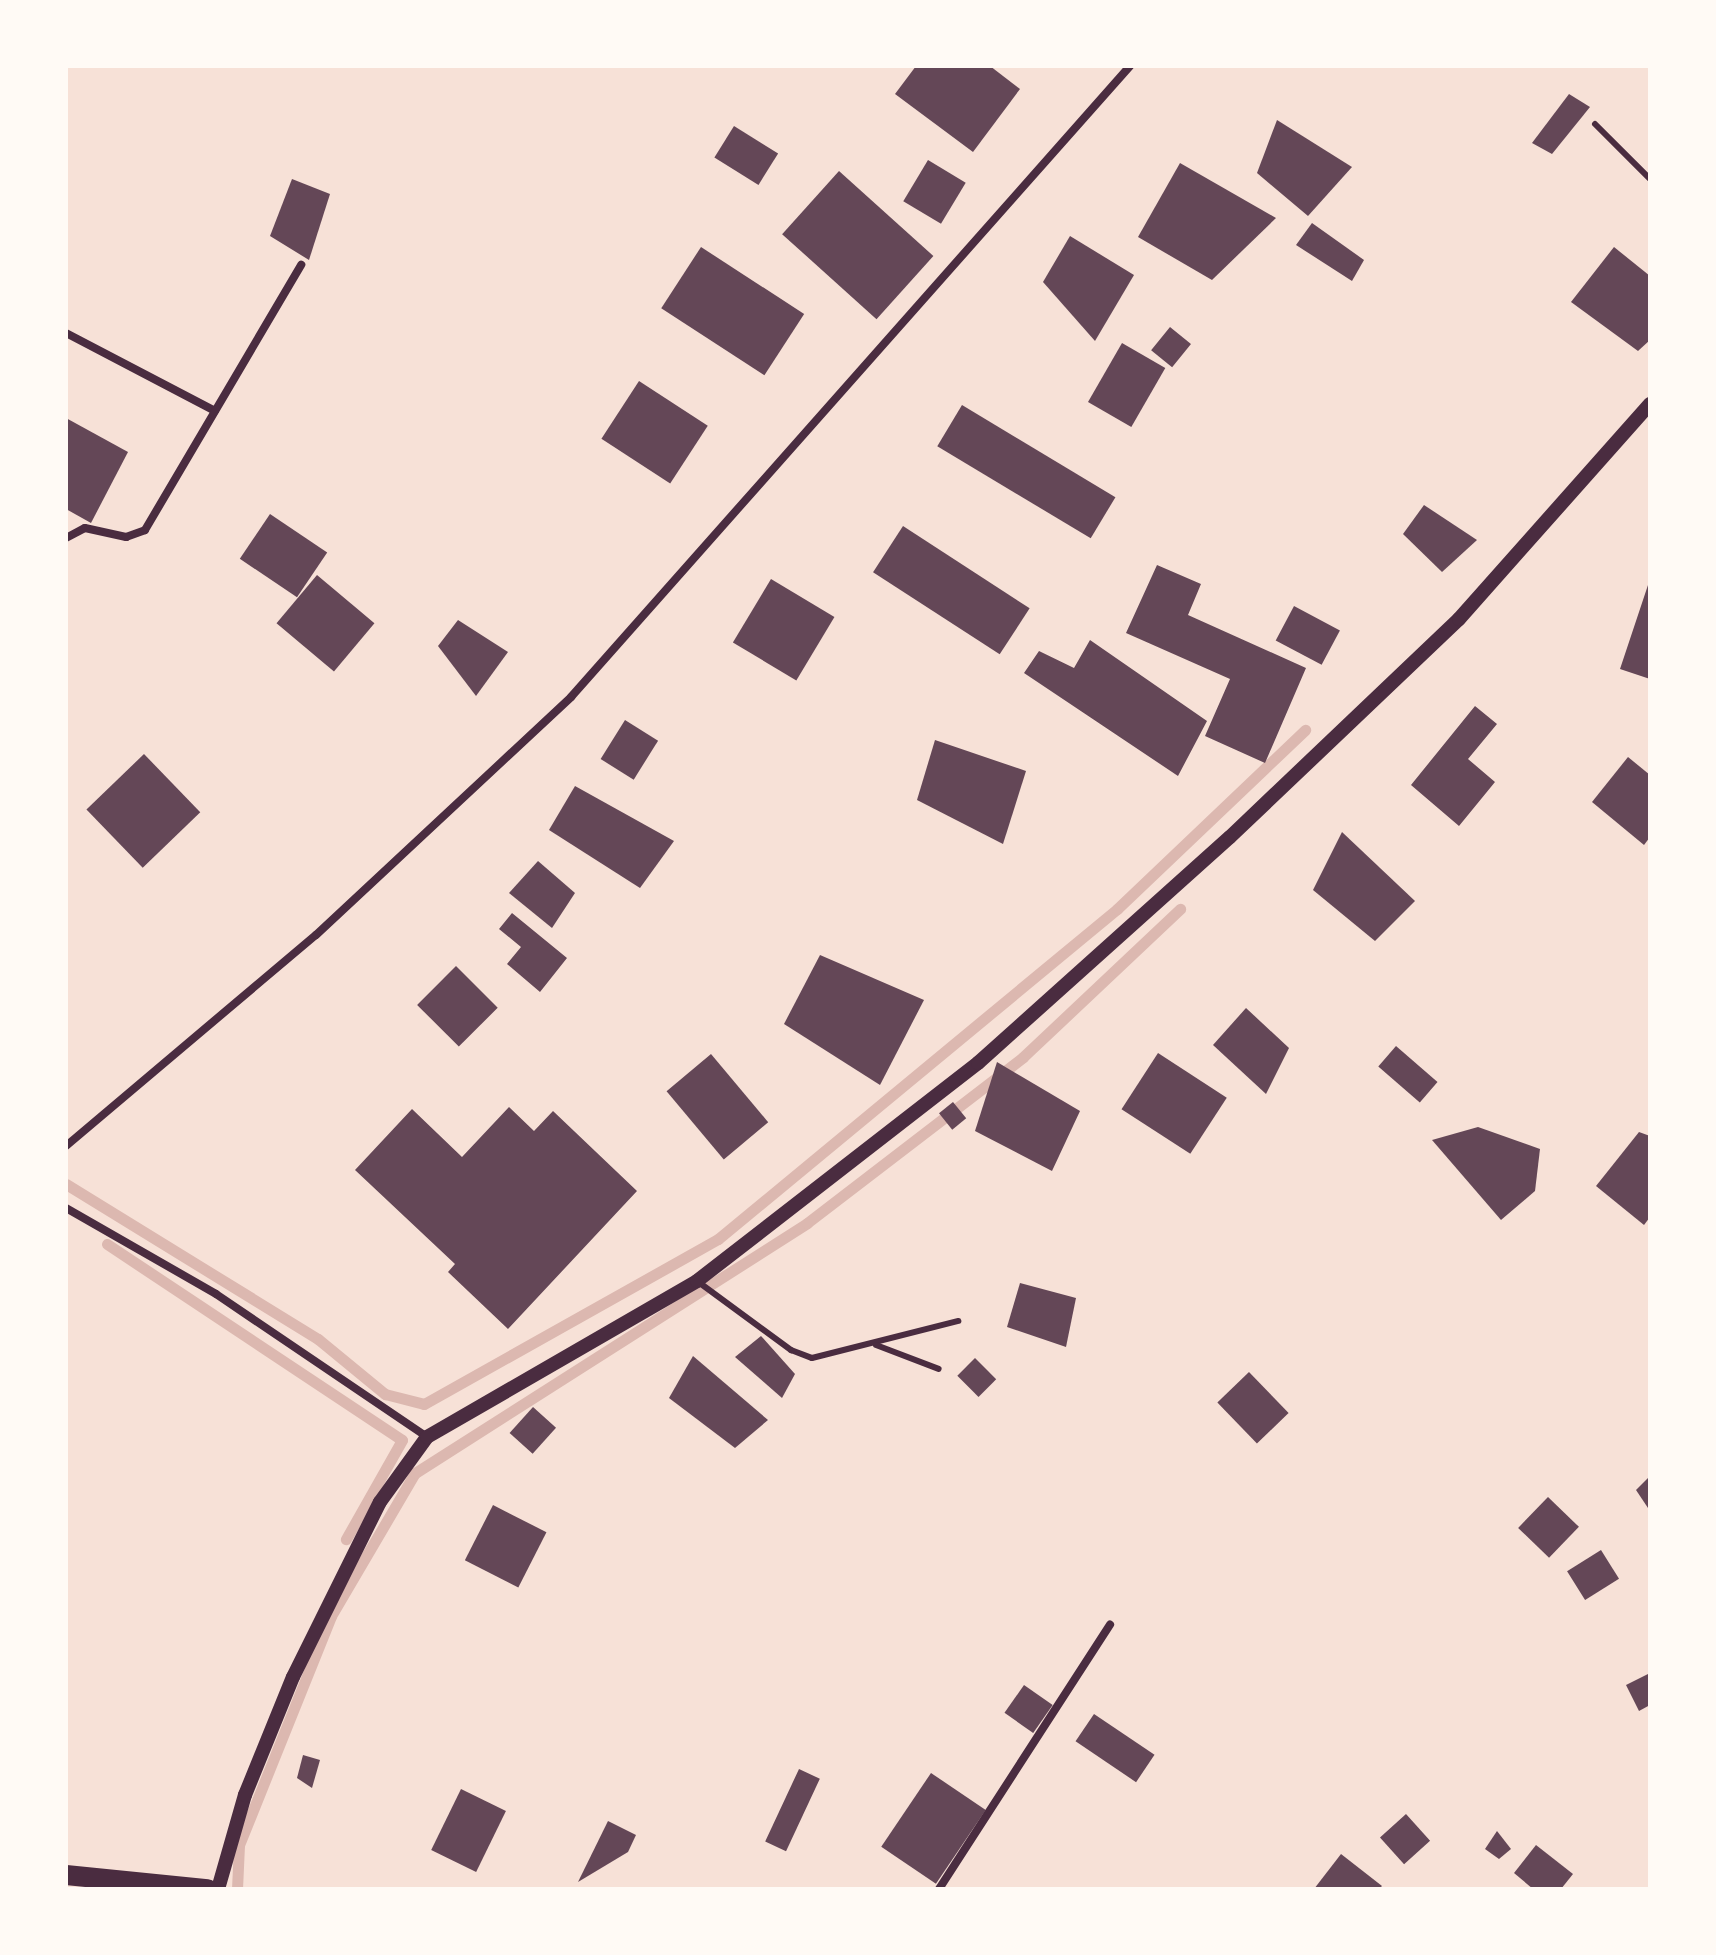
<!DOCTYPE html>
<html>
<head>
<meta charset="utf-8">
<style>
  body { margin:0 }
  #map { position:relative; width:1716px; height:1955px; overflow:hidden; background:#f7e1d7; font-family:"Alegreya Sans",sans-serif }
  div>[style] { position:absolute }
  .stream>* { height:11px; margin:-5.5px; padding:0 5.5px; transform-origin:5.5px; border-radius:5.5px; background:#dcb8b0 }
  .building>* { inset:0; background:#644757; transform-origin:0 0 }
  .service>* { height:6px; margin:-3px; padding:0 3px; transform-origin:3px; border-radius:3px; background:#4a2c40 }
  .minor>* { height:8px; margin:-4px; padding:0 4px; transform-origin:4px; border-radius:4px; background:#4a2c40 }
  .tertiary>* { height:14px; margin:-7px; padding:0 7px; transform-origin:7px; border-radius:7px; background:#4a2c40 }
  .primary>* { height:20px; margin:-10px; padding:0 10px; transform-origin:10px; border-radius:10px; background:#4a2c40 }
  span { translate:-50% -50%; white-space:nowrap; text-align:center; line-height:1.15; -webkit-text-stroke:6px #fffaf5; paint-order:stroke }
  .frame { position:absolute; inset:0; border:68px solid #fffaf5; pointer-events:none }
</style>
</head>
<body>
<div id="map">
  <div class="stream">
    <i style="left:66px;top:1184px;width:296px;rotate:31.6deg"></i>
    <i style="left:318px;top:1339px;width:87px;rotate:39.4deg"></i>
    <i style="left:385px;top:1394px;width:40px;rotate:14.4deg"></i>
    <i style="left:424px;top:1404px;width:337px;rotate:-29.3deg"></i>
    <i style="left:718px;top:1239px;width:518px;rotate:-39.59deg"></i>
    <i style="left:1117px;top:909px;width:260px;rotate:-43.6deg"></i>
    <i style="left:107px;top:1244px;width:354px;rotate:33.6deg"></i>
    <i style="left:402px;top:1440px;width:114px;rotate:119.5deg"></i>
    <i style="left:237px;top:1889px;width:44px;rotate:-87.4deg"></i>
    <i style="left:239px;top:1845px;width:247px;rotate:-68.1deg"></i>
    <i style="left:331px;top:1616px;width:166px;rotate:-59.6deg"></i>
    <i style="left:415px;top:1473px;width:465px;rotate:-32.5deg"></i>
    <i style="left:807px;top:1223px;width:272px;rotate:-37.5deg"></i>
    <i style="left:1023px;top:1057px;width:216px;rotate:-43.3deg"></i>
  </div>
  <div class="building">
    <i style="clip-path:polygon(916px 66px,990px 66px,1020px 89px,973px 152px,895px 94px)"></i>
    <i style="clip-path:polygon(1569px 94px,1590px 107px,1552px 154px,1532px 143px)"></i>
    <i style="clip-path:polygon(1277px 120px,1352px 167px,1308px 216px,1257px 173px)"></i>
    <i style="left:734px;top:126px;width:52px;height:37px;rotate:32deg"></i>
    <i style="left:928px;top:160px;width:44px;height:48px;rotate:31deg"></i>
    <i style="clip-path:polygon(1180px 163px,1276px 218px,1212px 280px,1138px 237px)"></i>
    <i style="left:839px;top:171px;width:127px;height:85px;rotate:42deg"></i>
    <i style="clip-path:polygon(292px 179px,330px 194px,309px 260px,270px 236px)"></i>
    <i style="clip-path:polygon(1312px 223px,1364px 260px,1352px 281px,1296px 245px)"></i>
    <i style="clip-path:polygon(1070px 236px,1134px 275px,1095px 341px,1043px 282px)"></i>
    <i style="left:701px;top:247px;width:123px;height:73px;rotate:33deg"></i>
    <i style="clip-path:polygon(1614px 247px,1650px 276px,1650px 340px,1638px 351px,1571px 302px)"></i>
    <i style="left:1170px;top:327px;width:27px;height:30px;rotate:39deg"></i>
    <i style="left:1122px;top:343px;width:50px;height:68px;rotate:30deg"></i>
    <i style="left:639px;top:381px;width:82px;height:69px;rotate:33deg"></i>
    <i style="left:962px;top:405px;width:179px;height:48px;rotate:31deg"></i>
    <i style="clip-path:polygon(66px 418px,128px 452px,91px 523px,66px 509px)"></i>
    <i style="clip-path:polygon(1424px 505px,1477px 540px,1442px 572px,1403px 534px)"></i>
    <i style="left:270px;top:514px;width:69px;height:54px;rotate:34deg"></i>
    <i style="left:903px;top:526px;width:151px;height:55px;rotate:33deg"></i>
    <i style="clip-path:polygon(1157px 565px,1201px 584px,1188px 615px,1306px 668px,1265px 763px,1205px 736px,1230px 679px,1126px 633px)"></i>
    <i style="left:317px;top:575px;width:75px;height:63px;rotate:40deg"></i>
    <i style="left:771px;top:579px;width:74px;height:74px;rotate:31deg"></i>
    <i style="clip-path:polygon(1649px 582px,1650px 583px,1650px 679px,1620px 669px)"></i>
    <i style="left:1294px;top:606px;width:52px;height:39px;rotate:28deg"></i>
    <i style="clip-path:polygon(458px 620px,508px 652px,476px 696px,438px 646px)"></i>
    <i style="clip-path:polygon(1090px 640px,1207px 721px,1178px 776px,1024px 673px,1039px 651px,1074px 668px)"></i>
    <i style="clip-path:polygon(1475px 706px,1497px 724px,1468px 759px,1495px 782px,1459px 826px,1411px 785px)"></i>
    <i style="left:625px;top:720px;width:39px;height:46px;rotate:32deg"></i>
    <i style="clip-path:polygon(935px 740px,1026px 771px,1003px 844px,917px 800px)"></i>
    <i style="left:144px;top:754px;width:81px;height:80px;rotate:46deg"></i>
    <i style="clip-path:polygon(1628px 757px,1650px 775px,1650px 837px,1644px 845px,1592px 802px)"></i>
    <i style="clip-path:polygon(575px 786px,674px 841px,640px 888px,549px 830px)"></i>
    <i style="clip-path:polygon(1342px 832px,1415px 901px,1375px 941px,1313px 890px)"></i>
    <i style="clip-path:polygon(538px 861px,575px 893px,552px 928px,509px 893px)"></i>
    <i style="clip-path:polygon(512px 913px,567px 958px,540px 992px,507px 964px,521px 947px,499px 929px)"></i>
    <i style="clip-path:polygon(820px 955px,924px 1000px,880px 1085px,784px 1024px)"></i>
    <i style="left:456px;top:966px;width:59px;height:55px;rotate:45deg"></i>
    <i style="clip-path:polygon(1246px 1008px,1289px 1048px,1266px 1094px,1213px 1045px)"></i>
    <i style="left:1396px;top:1046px;width:55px;height:27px;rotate:41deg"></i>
    <i style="left:1158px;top:1053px;width:82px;height:67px;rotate:33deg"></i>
    <i style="left:711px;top:1054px;width:89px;height:58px;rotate:50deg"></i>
    <i style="clip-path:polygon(997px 1062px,1080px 1111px,1052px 1171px,975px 1131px)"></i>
    <i style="left:953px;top:1102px;width:21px;height:18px;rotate:51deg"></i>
    <i style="clip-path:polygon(509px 1107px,534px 1131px,553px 1111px,637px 1191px,508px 1329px,448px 1272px,455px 1264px,355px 1170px,412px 1109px,462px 1157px)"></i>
    <i style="clip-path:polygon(1478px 1127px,1540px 1149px,1535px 1191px,1501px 1220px,1432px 1140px)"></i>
    <i style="clip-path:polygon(1639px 1132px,1650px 1136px,1650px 1217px,1644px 1225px,1596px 1186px)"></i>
    <i style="clip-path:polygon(1020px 1283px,1076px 1298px,1066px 1347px,1007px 1327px)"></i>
    <i style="clip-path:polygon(761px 1336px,795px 1374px,782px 1398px,735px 1357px)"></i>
    <i style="clip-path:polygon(693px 1356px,768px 1420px,735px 1448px,669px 1398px)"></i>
    <i style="left:975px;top:1358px;width:30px;height:25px;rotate:45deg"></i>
    <i style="left:1249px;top:1372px;width:57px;height:44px;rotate:46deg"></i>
    <i style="left:533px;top:1407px;width:31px;height:35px;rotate:42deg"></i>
    <i style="clip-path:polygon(1650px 1476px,1650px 1511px,1636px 1490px)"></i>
    <i style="left:1548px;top:1497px;width:43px;height:43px;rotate:44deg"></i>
    <i style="left:493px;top:1505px;width:60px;height:62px;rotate:27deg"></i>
    <i style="left:1601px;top:1550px;width:34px;height:40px;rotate:58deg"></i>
    <i style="clip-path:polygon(1650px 1673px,1650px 1705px,1639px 1711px,1626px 1685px)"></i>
    <i style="left:1024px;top:1685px;width:35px;height:34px;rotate:35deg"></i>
    <i style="left:1094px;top:1714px;width:73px;height:33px;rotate:34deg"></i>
    <i style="clip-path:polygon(303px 1755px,320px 1760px,312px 1788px,297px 1778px)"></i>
    <i style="left:799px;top:1769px;width:23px;height:80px;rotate:25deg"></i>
    <i style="left:931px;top:1773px;width:66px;height:89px;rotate:34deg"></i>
    <i style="left:461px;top:1789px;width:50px;height:68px;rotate:26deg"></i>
    <i style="left:1406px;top:1814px;width:36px;height:35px;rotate:48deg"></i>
    <i style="clip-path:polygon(608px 1821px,636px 1835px,628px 1852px,578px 1882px)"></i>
    <i style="clip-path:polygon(1497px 1831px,1511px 1849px,1499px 1859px,1485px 1849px)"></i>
    <i style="clip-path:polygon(1536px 1845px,1573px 1874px,1561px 1889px,1533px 1889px,1514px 1873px)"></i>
    <i style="clip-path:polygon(1341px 1854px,1382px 1886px,1379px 1889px,1314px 1889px)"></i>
  </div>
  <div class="service">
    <i style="left:1595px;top:124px;width:78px;rotate:45deg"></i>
    <i style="left:697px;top:1281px;width:117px;rotate:36.3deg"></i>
    <i style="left:791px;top:1350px;width:22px;rotate:21deg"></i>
    <i style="left:812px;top:1358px;width:151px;rotate:-14.2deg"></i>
    <i style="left:876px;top:1345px;width:67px;rotate:20.9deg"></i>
  </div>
  <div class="minor">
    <i style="left:66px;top:333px;width:168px;rotate:27.6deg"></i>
    <i style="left:66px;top:538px;width:21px;rotate:-28deg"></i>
    <i style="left:85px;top:528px;width:42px;rotate:12.4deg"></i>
    <i style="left:126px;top:537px;width:20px;rotate:-20deg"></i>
    <i style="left:145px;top:530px;width:308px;rotate:-59.5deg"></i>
    <i style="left:66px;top:1146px;width:327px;rotate:-40.2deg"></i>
    <i style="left:316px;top:935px;width:349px;rotate:-43deg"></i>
    <i style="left:571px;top:697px;width:843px;rotate:-48.46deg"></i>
    <i style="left:66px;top:1208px;width:173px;rotate:29.8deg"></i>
    <i style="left:216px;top:1294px;width:255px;rotate:34.1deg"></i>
    <i style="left:939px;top:1889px;width:315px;rotate:-57.1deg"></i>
  </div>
  <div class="tertiary">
    <i style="left:218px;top:1889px;width:98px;rotate:-74deg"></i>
    <i style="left:245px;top:1795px;width:127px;rotate:-67.9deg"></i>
    <i style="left:293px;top:1677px;width:195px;rotate:-63.6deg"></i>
    <i style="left:380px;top:1502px;width:80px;rotate:-54.1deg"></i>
    <i style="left:427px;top:1437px;width:312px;rotate:-30deg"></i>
    <i style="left:697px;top:1281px;width:356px;rotate:-37.8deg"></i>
    <i style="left:978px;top:1063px;width:338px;rotate:-41.9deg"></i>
    <i style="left:1230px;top:837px;width:316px;rotate:-43.6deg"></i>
    <i style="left:1459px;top:619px;width:288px;rotate:-48.4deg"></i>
  </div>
  <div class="primary">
    <i style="left:66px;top:1875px;width:142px;rotate:5.7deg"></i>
  </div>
  <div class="frame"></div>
</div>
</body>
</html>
